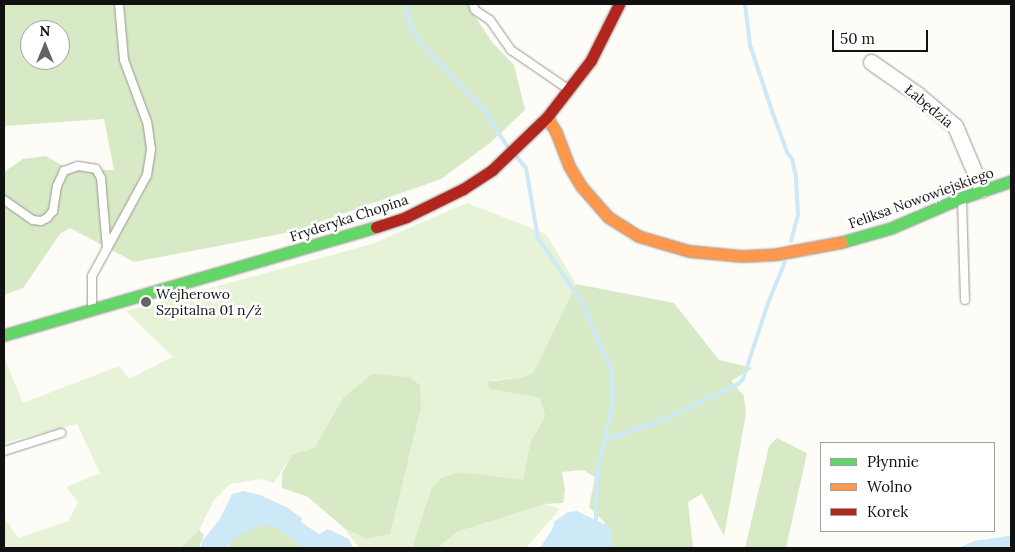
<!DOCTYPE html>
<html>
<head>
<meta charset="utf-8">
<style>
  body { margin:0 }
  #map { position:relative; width:1015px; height:552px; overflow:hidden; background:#fdfcf7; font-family:Lora,serif }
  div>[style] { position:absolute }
  .green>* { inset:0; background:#e7f3d7 }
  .forest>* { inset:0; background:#d8eac5 }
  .water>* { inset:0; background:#cde8f7 }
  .stream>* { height:4px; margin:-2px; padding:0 2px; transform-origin:2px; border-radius:2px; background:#cde8f7 }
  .roads { filter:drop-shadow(0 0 1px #979795) drop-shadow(0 0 1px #979795) }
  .lane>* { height:8px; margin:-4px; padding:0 4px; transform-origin:4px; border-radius:4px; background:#fffffe }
  .street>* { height:15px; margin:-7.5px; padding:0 7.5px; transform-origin:7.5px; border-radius:7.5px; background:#fffffe }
  .fast>* { height:11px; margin:-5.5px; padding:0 5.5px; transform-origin:5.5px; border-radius:5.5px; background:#63d668 }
  .slow>* { height:11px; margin:-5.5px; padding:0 5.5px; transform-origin:5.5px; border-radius:5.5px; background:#ff974d }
  .jam>* { height:11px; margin:-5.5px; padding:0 5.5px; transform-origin:5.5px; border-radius:5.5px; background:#b3261e }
  .dots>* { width:14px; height:14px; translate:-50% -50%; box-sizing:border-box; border:2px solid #fff; border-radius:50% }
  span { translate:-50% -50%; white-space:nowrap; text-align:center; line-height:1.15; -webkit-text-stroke:5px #fff; paint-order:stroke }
  .street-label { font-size:14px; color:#111 }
  .poi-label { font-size:14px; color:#111 }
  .left { translate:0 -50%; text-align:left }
  .frame { position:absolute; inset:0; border:5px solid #111; pointer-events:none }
  .legend { position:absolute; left:820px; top:442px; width:175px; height:90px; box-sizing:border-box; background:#fff; border:1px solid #a0a0a0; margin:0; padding:6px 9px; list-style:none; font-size:15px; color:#111 }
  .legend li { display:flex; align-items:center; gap:10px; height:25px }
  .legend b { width:25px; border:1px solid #a0a0a0 }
  .north { position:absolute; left:20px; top:20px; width:50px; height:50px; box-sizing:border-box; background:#fff; border:1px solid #a0a0a0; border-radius:50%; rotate:0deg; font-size:14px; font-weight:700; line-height:20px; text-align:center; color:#111 }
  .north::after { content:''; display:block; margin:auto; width:18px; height:22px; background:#646362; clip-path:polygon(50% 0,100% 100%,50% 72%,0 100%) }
  .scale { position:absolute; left:832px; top:30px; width:96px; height:22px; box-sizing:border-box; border:2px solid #111; border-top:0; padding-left:6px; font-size:15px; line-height:18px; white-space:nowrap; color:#111; -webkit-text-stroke:4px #fff; paint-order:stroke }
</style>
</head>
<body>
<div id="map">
  <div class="green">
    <i style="clip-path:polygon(467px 203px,546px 234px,576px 284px,534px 372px,523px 377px,494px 380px,489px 389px,540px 398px,545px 416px,530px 443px,523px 481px,460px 472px,431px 489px,412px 548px,359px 548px,344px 528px,366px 539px,343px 398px,314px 448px,292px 455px,274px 483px,260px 479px,230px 484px,214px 500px,199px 530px,180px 548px,4px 548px,4px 517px,18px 538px,68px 521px,78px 502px,66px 487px,100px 473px,77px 424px,4px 443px,4px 357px,23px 403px,119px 366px,129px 379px,173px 357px,126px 311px,372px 244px)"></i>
    <i style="clip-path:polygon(545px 504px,560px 509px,526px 548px,438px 548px,455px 532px)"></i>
  </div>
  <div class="forest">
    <i style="clip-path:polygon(evenodd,15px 4px,467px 4px,492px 42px,514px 65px,525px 110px,490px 143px,441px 179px,291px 232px,134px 262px,70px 228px,60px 234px,23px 288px,4px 295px,4px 172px,23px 159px,46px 156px,68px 169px,114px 170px,104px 119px,4px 126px,4px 5px,15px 4px,30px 30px,60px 30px,60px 60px,30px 60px,30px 30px)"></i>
    <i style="clip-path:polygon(576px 284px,674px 303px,719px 360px,753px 368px,731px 381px,744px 396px,746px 414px,724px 536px,702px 494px,688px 502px,693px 548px,595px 548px,602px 543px,605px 523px,589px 507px,595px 477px,583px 470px,562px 472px,565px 490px,563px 503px,545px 504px,456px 532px,438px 548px,412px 548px,431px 489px,441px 478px,460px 472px,523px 480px,530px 443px,545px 416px,540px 398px,489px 389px,488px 382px,523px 377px,534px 372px)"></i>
    <i style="clip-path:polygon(372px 374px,409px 377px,420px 385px,421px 407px,390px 534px,366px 539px,344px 528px,308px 497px,282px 488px,282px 473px,292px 455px,314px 448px,343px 398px)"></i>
    <i style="clip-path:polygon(777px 438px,807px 453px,786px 548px,745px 548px,769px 446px)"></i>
    <i style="clip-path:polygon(246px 508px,324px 548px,228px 547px,232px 528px)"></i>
    <i style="clip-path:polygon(199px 530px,204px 535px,199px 548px,180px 548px)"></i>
  </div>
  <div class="water">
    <i style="clip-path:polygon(243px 491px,260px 495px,286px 507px,302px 518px,301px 522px,319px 534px,328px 529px,349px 539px,353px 548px,304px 548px,279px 529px,264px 524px,238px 536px,225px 548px,201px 548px,202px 541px,220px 519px,232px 494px)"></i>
    <i style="clip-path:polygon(577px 511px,610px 527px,612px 548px,540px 548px,553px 528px,554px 522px,568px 512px)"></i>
    <i style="clip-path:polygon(1008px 536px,1011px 537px,1011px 548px,959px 548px,974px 541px)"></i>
  </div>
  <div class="stream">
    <i style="left:406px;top:4px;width:16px;rotate:79deg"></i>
    <i style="left:409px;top:20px;width:23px;rotate:65deg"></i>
    <i style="left:419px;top:41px;width:96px;rotate:46.7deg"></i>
    <i style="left:485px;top:111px;width:41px;rotate:57.8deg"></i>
    <i style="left:745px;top:4px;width:41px;rotate:83deg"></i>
    <i style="left:750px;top:45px;width:70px;rotate:71.6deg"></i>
    <i style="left:772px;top:111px;width:44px;rotate:69.9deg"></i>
    <i style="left:787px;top:152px;width:9px;rotate:54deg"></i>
    <i style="left:792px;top:159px;width:18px;rotate:77deg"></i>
    <i style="left:796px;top:177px;width:38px;rotate:87deg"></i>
    <i style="left:798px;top:215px;width:27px;rotate:105deg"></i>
    <i style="left:517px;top:157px;width:14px;rotate:51deg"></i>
    <i style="left:526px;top:168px;width:71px;rotate:80.3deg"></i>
    <i style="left:538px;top:238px;width:76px;rotate:55.7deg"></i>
    <i style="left:581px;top:301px;width:77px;rotate:66.4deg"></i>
    <i style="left:612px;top:372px;width:29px;rotate:88deg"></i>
    <i style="left:613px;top:401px;width:40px;rotate:102deg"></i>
    <i style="left:605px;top:440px;width:30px;rotate:105deg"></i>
    <i style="left:597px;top:469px;width:54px;rotate:91.1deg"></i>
    <i style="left:605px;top:440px;width:56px;rotate:-18.8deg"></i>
    <i style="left:658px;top:422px;width:89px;rotate:-25.4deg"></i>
    <i style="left:738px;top:384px;width:7px;rotate:-45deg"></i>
    <i style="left:743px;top:379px;width:80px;rotate:-71.8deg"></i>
    <i style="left:768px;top:303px;width:44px;rotate:-67.5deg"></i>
  </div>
  <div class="roads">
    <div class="lane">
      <i style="left:473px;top:4px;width:6px;rotate:72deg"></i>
      <i style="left:475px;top:10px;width:18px;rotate:34deg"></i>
      <i style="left:490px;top:20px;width:37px;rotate:55deg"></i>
      <i style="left:511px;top:50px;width:69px;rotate:34.4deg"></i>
      <i style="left:4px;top:200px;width:35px;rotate:35deg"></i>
      <i style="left:33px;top:220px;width:8px;rotate:7deg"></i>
      <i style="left:41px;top:221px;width:7px;rotate:-27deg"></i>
      <i style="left:47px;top:218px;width:9px;rotate:-49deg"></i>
      <i style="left:53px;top:211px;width:25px;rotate:-81deg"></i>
      <i style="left:57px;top:186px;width:17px;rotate:-65deg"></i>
      <i style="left:64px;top:171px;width:15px;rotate:-20deg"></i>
      <i style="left:78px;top:166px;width:18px;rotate:9deg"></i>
      <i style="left:96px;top:169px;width:10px;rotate:61deg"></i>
      <i style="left:101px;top:178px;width:71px;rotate:85.2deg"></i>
      <i style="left:962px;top:200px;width:100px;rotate:88.3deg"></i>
      <i style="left:92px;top:308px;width:32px;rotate:-90deg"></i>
      <i style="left:92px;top:276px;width:115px;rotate:-61.4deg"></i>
      <i style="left:147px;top:175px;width:26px;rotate:-81deg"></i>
      <i style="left:151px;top:149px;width:27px;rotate:-98deg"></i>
      <i style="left:147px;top:122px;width:66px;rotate:-110.4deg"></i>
      <i style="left:124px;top:60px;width:56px;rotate:-95.1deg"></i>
      <i style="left:4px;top:451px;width:60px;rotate:-17.5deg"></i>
    </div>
    <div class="street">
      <i style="left:871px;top:62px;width:56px;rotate:34.8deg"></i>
      <i style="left:917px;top:94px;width:50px;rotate:40.1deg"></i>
      <i style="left:955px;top:126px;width:69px;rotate:67.1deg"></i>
    </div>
    <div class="fast">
      <i style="left:842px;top:242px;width:51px;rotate:-15.9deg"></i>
      <i style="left:891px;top:228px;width:76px;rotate:-23.2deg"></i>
      <i style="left:961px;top:198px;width:53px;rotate:-18.8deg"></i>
      <i style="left:4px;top:335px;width:387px;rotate:-16.2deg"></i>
    </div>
    <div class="slow">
      <i style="left:547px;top:117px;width:17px;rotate:59deg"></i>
      <i style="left:556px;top:132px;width:36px;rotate:69deg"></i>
      <i style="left:569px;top:166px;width:23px;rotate:59deg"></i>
      <i style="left:581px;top:186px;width:41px;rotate:48.9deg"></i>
      <i style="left:608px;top:217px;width:36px;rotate:32deg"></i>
      <i style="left:638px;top:236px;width:53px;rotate:16.4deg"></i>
      <i style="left:689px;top:251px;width:53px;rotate:5.4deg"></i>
      <i style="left:742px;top:256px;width:35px;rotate:-3deg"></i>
      <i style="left:777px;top:254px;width:66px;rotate:-10.5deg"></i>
    </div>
    <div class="jam">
      <i style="left:376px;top:227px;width:32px;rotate:-18deg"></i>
      <i style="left:406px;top:217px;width:64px;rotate:-26.2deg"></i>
      <i style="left:463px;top:189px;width:35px;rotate:-33deg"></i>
      <i style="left:492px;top:170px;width:76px;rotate:-43.9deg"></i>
      <i style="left:547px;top:117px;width:72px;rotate:-52.3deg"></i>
      <i style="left:591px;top:60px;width:63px;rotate:-63.4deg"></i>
    </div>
  </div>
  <div class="dots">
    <i style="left:146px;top:302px;background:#646362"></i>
  </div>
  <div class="street-label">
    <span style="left:929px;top:106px;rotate:40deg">Łabędzia</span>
    <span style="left:921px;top:198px;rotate:-20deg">Feliksa Nowowiejskiego</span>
    <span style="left:349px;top:218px;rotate:-18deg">Fryderyka Chopina</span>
  </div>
  <div class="poi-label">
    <span class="left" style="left:156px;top:302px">Wejherowo<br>Szpitalna 01 n/ż</span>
  </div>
  <div class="frame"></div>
  <ul class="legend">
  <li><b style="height:6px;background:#63d668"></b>Płynnie</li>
  <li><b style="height:6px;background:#ff974d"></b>Wolno</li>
  <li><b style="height:6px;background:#b3261e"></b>Korek</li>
  </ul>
  <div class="north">N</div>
  <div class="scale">50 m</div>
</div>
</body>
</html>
